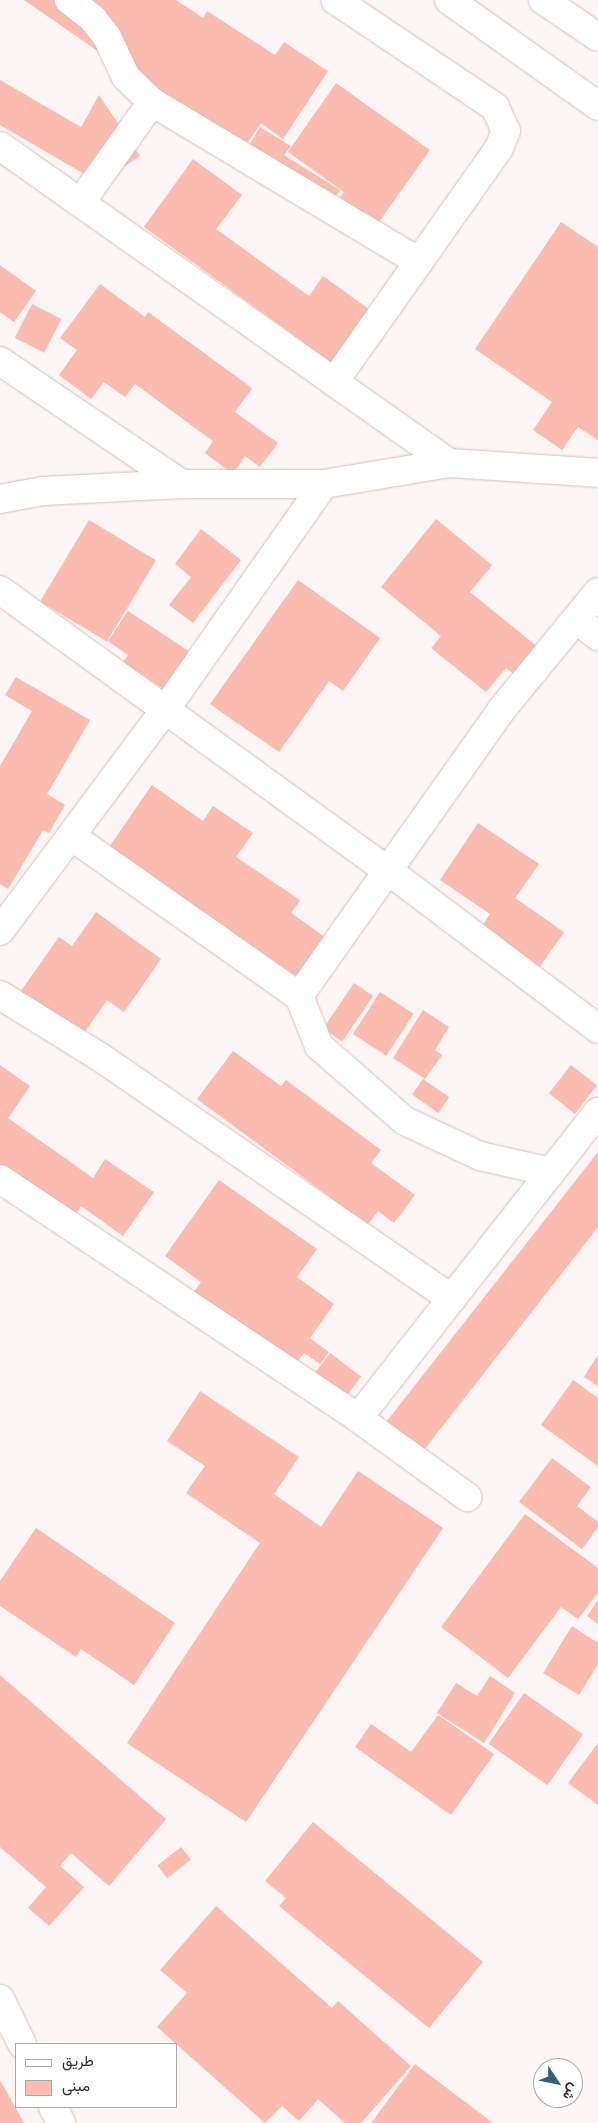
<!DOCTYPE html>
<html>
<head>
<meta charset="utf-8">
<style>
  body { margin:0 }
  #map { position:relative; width:598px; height:2123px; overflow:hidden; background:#fbf6f5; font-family:Georgia,Vazirmatn,serif }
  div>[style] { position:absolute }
  .building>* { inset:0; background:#fbbbaf; transform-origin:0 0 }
  .roads { filter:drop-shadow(0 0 1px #dac0bb) drop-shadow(0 0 1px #dac0bb) }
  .minor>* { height:28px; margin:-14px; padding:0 14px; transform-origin:14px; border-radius:14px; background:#fff }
  .major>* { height:28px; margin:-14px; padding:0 14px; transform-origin:14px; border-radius:14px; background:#fff }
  span { translate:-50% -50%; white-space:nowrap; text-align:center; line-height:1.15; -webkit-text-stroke:4px #fff; paint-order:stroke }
  .legend { position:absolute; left:15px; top:2043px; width:162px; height:65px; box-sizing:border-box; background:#fff; border:1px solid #ada9a9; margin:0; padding:6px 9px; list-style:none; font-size:15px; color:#332927 }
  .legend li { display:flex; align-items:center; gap:10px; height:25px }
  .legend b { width:25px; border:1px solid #ada9a9 }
  .north { position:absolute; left:533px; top:2058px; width:50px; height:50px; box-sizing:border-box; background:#fff; border:1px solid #ada9a9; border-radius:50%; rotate:124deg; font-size:14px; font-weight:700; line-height:20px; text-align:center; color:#332927 }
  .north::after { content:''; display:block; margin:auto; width:18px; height:22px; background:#2e627f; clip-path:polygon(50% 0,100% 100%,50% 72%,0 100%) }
</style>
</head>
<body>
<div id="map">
  <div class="building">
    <i style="clip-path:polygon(24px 0,176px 0,203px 18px,207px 11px,275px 55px,284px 42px,328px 71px,283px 139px,261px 123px,242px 151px)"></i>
    <i style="clip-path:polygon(0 80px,81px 127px,99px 95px,140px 156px,100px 183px,0 125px)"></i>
    <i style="clip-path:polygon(336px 83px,430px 150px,376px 226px,338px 200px,344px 192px,288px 152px)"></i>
    <i style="clip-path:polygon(260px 127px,291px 146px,284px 155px,340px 190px,328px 209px,243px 156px)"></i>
    <i style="clip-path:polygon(193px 159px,242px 195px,216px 229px,309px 296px,323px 276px,373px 312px,335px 365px,144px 227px)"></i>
    <i style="clip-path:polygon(561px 222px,598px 247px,598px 440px,578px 427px,562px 450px,533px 430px,552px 402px,475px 349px)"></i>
    <i style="clip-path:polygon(0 265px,36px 291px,14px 322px,0 312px)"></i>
    <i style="clip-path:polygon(100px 284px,145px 317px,148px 312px,252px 388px,235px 412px,278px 443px,260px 467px,245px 456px,233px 474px,205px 453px,213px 441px,135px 384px,125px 397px,104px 382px,91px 399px,59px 375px,77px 350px,60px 338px)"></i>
    <i style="left:32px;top:304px;width:33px;height:38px;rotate:27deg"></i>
    <i style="clip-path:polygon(436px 519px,492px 565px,470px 592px,539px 648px,516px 676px,506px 668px,486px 692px,431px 648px,441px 636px,381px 587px)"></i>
    <i style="left:89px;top:520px;width:78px;height:95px;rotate:31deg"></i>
    <i style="clip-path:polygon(201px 529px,241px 560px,193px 623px,169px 605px,191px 577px,175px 564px)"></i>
    <i style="clip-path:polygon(298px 580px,380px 638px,343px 691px,329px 681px,279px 752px,210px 704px)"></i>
    <i style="clip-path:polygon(128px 611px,190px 652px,165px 690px,123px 662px,128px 655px,108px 641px)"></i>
    <i style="clip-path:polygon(16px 677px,90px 720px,47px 794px,65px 805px,49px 833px,43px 830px,8px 889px,0 884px,0 766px,32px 711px,5px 695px)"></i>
    <i style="clip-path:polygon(152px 785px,203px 821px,213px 806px,253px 833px,236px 857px,300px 900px,291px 913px,329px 940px,302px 980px,109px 847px)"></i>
    <i style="clip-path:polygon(478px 823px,539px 864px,515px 898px,564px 932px,527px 985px,469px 946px,490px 914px,440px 880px)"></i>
    <i style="clip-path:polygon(96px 912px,161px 959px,124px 1012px,107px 1000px,75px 1046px,13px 1002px,59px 937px,72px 946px)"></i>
    <i style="left:354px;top:983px;width:23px;height:55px;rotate:34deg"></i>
    <i style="left:380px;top:992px;width:40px;height:50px;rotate:33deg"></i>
    <i style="clip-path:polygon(423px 1010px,449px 1027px,435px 1050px,442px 1055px,425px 1079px,393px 1058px)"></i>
    <i style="clip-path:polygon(233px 1051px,281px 1086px,286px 1080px,381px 1150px,371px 1163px,415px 1195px,394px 1223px,378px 1211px,368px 1225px,197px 1099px)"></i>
    <i style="clip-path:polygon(0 1065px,30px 1086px,8px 1118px,93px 1178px,105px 1159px,154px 1192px,123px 1236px,81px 1206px,70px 1222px,0 1173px)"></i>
    <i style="left:571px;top:1065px;width:33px;height:36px;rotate:38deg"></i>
    <i style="left:423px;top:1079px;width:32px;height:19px;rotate:35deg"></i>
    <i style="clip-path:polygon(598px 1152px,598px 1227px,420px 1455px,383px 1426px)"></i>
    <i style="clip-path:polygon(219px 1180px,317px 1249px,297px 1277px,334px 1304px,310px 1338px,329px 1352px,320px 1364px,304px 1353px,292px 1369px,190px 1297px,201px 1282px,165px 1256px)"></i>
    <i style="left:330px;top:1353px;width:39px;height:30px;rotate:37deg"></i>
    <i style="clip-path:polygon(598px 1355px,598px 1386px,584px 1377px)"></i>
    <i style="clip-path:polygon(573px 1380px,598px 1398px,598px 1466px,541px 1425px)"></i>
    <i style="clip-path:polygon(200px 1391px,299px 1457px,274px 1494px,321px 1527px,358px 1471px,443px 1528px,246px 1822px,127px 1743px,260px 1543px,186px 1493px,205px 1466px,167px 1441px)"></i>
    <i style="clip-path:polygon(552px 1458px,591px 1487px,577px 1506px,598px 1522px,598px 1527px,582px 1549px,519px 1502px)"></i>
    <i style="clip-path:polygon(525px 1514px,598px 1568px,598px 1593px,578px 1619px,561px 1607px,508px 1678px,441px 1627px)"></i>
    <i style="clip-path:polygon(36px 1528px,175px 1623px,134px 1685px,81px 1649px,76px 1657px,0 1606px,0 1581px)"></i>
    <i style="clip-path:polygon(598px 1600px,598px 1624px,587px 1616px)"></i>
    <i style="clip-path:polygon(572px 1626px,598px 1643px,598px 1664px,579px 1695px,543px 1673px)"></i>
    <i style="clip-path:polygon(0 1675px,166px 1819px,109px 1886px,71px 1853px,60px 1866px,84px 1887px,49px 1926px,28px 1908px,46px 1887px,0 1847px)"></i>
    <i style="clip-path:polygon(490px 1676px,515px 1693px,484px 1743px,437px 1713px,456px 1683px,477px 1696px)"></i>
    <i style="left:524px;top:1693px;width:72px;height:62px;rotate:35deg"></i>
    <i style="clip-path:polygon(438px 1715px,494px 1754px,451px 1815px,355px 1747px,371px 1724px,411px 1752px)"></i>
    <i style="clip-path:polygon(598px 1743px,598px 1805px,568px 1783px)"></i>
    <i style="clip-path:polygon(313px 1822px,483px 1962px,429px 2028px,279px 1906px,286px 1898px,265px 1881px)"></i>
    <i style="left:181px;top:1847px;width:16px;height:30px;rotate:52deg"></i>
    <i style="clip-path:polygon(216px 1906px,332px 2008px,338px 2001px,411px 2066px,361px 2123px,345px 2123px,318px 2099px,299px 2121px,282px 2106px,265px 2123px,157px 2027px,187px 1993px,160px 1970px)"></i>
    <i style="clip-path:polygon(415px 2064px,493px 2123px,371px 2123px)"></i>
    <i style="clip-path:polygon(0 2080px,24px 2123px,0 2123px)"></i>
  </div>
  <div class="roads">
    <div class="minor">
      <i style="left:69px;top:0;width:31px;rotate:38deg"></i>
      <i style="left:93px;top:19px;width:23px;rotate:52deg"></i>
      <i style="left:107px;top:37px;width:44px;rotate:64.6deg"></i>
      <i style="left:126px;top:77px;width:36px;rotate:44deg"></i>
      <i style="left:152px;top:102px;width:311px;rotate:30.9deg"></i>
      <i style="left:0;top:146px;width:550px;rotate:35.22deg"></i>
      <i style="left:80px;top:203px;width:124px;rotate:-54.5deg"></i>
      <i style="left:0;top:361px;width:220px;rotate:34.1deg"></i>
      <i style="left:334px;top:382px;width:286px;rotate:-54.8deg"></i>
      <i style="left:499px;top:148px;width:18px;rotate:-68deg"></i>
      <i style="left:506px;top:131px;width:26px;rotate:-115deg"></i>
      <i style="left:495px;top:107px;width:192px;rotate:-146.2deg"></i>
      <i style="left:0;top:499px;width:44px;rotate:-10.5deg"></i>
      <i style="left:43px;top:491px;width:139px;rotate:-2.9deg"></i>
      <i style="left:182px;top:484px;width:142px"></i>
      <i style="left:324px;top:484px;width:127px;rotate:-9.5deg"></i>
      <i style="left:449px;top:463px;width:149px;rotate:3.8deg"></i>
      <i style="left:0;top:590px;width:476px;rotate:35.9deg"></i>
      <i style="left:386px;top:869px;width:266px;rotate:37deg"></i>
      <i style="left:576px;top:619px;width:28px;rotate:38deg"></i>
      <i style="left:71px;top:836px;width:279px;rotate:35.1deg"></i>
      <i style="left:299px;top:996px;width:54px;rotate:68.2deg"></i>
      <i style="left:319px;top:1046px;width:114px;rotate:41.1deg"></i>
      <i style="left:405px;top:1121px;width:83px;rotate:25deg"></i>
      <i style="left:480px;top:1156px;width:73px;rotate:12.7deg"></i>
      <i style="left:0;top:931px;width:276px;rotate:-53.3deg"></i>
      <i style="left:165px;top:710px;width:276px;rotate:-54.9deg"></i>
      <i style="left:0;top:995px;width:118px;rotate:31.8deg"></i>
      <i style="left:100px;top:1057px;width:427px;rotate:34.5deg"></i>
      <i style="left:299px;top:996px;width:352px;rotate:-54.7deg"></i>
      <i style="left:502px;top:709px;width:151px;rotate:-50.6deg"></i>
      <i style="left:0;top:1179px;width:430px;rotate:33.7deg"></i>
      <i style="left:358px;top:1418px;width:135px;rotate:35.9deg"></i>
      <i style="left:358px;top:1418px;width:389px;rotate:-51.9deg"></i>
      <i style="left:0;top:1999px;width:50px;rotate:63.9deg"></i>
      <i style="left:53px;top:2107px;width:18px;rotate:63deg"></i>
    </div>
    <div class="major">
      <i style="left:449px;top:0;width:183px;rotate:35.4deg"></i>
      <i style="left:543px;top:0;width:66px;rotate:33.9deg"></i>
    </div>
  </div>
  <ul class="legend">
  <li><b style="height:6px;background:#fff"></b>طريق</li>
  <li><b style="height:14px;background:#fbbbaf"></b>مبنى</li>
  </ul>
  <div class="north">ش</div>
</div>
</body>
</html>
